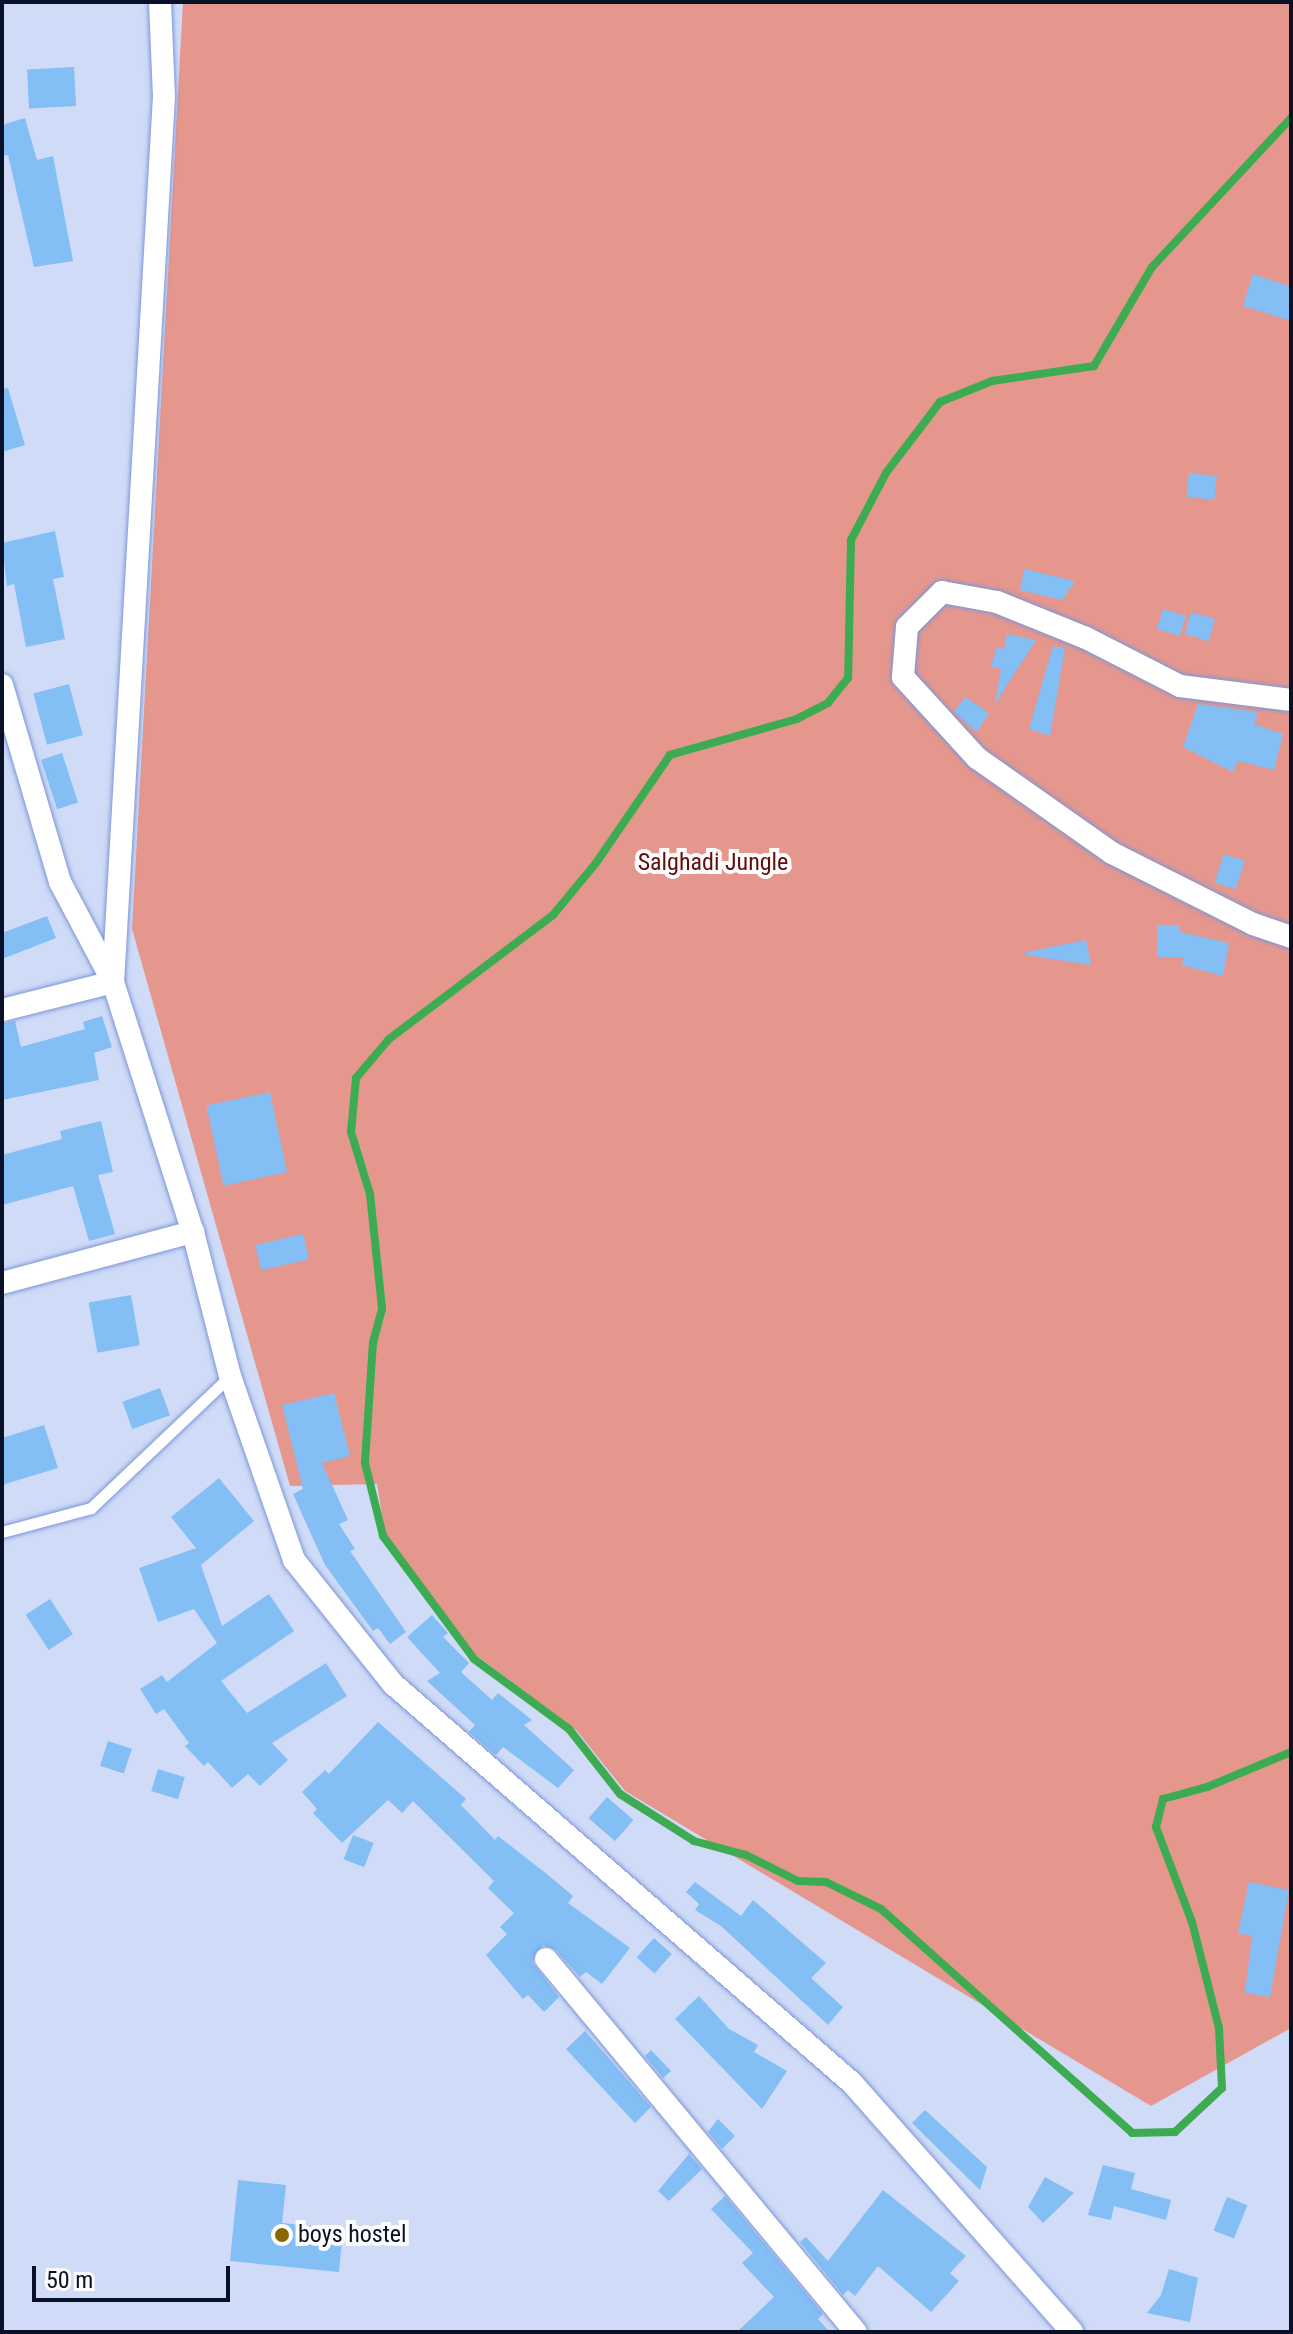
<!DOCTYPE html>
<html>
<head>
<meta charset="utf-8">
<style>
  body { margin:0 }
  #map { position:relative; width:1293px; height:2334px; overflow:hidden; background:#cfdbf7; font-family:"Roboto Condensed",sans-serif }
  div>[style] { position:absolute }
  .green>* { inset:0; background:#e6978d }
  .stream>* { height:8px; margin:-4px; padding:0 4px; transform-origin:4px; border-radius:4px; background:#3dab52 }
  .building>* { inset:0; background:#83bef5; transform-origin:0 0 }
  .roads { filter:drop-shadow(0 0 2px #7d96d7) drop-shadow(0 0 2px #7d96d7) }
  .service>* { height:11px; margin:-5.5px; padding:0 5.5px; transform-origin:5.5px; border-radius:5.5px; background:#fff }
  .minor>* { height:22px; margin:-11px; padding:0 11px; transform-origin:11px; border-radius:11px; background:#fff }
  .dots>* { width:22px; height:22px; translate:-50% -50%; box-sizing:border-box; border:4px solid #fcfcfc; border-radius:50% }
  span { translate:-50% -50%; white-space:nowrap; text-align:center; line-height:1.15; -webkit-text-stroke:8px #fcfcfc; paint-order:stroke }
  .park-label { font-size:24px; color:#600e0d }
  .poi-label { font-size:24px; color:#091129 }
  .left { translate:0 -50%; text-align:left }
  .frame { position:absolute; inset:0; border:4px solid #091129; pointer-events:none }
  .scale { position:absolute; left:32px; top:2266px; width:198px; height:36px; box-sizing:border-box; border:4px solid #091129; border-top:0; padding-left:10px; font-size:24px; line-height:28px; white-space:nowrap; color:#091129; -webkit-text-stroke:6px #fcfcfc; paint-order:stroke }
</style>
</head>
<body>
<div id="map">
  <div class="green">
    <i style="clip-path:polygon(183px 2px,1291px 2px,1291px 2028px,1151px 2106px,625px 1791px,577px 1731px,476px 1655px,385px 1534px,377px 1484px,290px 1486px,132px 929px)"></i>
  </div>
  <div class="stream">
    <i style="left:1291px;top:118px;width:204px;rotate:133deg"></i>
    <i style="left:1152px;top:267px;width:115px;rotate:120.4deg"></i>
    <i style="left:1094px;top:366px;width:103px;rotate:171.6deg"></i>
    <i style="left:992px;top:381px;width:56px;rotate:158deg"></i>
    <i style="left:940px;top:402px;width:89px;rotate:127.3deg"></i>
    <i style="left:886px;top:473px;width:76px;rotate:117.6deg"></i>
    <i style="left:851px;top:540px;width:138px;rotate:91.2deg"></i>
    <i style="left:848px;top:678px;width:32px;rotate:129deg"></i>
    <i style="left:828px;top:703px;width:35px;rotate:153deg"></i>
    <i style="left:797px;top:719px;width:132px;rotate:164.2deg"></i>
    <i style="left:670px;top:755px;width:131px;rotate:124.4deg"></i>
    <i style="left:596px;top:863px;width:67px;rotate:129.6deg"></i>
    <i style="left:553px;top:915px;width:206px;rotate:142.9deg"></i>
    <i style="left:389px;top:1039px;width:51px;rotate:130.2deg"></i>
    <i style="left:356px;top:1078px;width:54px;rotate:95.3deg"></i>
    <i style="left:351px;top:1132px;width:65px;rotate:73deg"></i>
    <i style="left:370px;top:1194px;width:116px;rotate:84deg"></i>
    <i style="left:382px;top:1309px;width:34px;rotate:105deg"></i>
    <i style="left:373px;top:1342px;width:121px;rotate:93.8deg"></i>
    <i style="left:365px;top:1463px;width:75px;rotate:76.1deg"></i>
    <i style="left:383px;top:1536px;width:153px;rotate:53.5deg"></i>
    <i style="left:474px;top:1659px;width:118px;rotate:36.4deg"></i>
    <i style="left:569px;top:1729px;width:83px;rotate:51.9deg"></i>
    <i style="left:620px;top:1794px;width:88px;rotate:32.4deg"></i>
    <i style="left:694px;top:1841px;width:54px;rotate:15.1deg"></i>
    <i style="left:746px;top:1855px;width:58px;rotate:26.6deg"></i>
    <i style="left:798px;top:1881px;width:28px;rotate:2deg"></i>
    <i style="left:826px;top:1882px;width:61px;rotate:26.1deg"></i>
    <i style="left:881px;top:1909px;width:336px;rotate:41.7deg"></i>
    <i style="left:1132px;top:2133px;width:43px;rotate:-1.3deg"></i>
    <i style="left:1175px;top:2132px;width:64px;rotate:-43.1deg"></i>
    <i style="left:1222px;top:2088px;width:60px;rotate:-92.9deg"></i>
    <i style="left:1219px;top:2028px;width:109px;rotate:-104.3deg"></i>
    <i style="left:1192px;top:1922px;width:102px;rotate:-110.8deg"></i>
    <i style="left:1156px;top:1827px;width:29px;rotate:-76deg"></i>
    <i style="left:1163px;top:1799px;width:46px;rotate:-15.3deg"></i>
    <i style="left:1207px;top:1787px;width:91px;rotate:-22.6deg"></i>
  </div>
  <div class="building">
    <i style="left:74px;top:67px;width:39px;height:47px;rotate:87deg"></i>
    <i style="clip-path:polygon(25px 118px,37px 160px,53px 156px,73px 261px,34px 267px,8px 155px,2px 156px,2px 125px)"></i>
    <i style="clip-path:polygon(1253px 274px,1291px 287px,1291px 321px,1243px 306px)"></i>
    <i style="clip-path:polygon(8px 388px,25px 445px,2px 452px,2px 389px)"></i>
    <i style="left:1189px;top:473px;width:28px;height:24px;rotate:6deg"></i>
    <i style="clip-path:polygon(55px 531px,64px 577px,53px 579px,65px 639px,26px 647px,14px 584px,7px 586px,2px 543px)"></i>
    <i style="clip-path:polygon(1024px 569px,1075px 581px,1062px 600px,1020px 590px)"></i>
    <i style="left:1163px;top:609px;width:24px;height:21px;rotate:17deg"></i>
    <i style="left:1191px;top:612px;width:25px;height:23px;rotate:16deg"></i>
    <i style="clip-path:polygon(1007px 634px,1036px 640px,995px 704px,1001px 669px,991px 666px,997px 647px,1004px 649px)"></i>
    <i style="clip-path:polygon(1053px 646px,1065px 648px,1050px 736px,1029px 729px)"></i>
    <i style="left:69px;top:684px;width:53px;height:37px;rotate:75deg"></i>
    <i style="clip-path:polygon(965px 697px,989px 713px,977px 732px,954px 712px)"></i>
    <i style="clip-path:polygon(1198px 704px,1258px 712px,1254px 724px,1283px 734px,1274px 770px,1238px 761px,1233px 772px,1183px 747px)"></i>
    <i style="left:62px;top:753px;width:52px;height:22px;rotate:72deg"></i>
    <i style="left:1224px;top:854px;width:22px;height:30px;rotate:18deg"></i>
    <i style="clip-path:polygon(47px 916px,56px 938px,2px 959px,2px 933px)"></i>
    <i style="clip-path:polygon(1157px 925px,1180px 925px,1180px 932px,1229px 943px,1223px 976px,1182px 965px,1184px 957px,1157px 957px)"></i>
    <i style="clip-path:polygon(1086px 940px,1091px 965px,1026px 955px,1026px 952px)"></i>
    <i style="clip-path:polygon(102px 1016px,112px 1047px,94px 1053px,99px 1080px,2px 1100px,2px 1024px,15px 1021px,21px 1047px,85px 1029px,83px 1022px)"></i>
    <i style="left:270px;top:1092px;width:82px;height:65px;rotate:78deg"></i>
    <i style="clip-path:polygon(101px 1121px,113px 1172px,98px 1175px,115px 1234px,89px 1241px,73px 1186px,2px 1205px,2px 1155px,62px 1139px,60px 1131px)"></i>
    <i style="left:303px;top:1234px;width:26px;height:49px;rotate:77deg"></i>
    <i style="left:131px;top:1295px;width:51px;height:43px;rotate:80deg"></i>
    <i style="left:160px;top:1388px;width:29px;height:40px;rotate:70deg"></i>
    <i style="clip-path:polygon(334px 1393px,350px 1456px,322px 1463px,348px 1520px,339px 1524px,355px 1549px,350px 1551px,406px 1632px,390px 1644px,378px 1628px,373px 1631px,325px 1565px,293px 1494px,303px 1489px,282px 1405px)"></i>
    <i style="clip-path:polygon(44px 1425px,58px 1468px,2px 1485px,2px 1438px)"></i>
    <i style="clip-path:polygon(219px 1478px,254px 1521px,201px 1565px,222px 1626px,269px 1594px,294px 1631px,221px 1681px,247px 1713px,326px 1663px,347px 1696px,272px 1743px,288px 1760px,260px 1786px,248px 1774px,232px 1788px,208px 1762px,204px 1766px,185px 1746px,189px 1743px,164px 1709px,156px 1714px,140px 1689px,162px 1675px,167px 1682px,217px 1643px,194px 1609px,158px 1622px,139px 1568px,196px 1548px,171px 1517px)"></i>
    <i style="left:50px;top:1599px;width:42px;height:29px;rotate:57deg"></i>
    <i style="clip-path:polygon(432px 1615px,448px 1633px,443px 1637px,469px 1663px,461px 1672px,492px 1700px,498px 1693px,532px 1720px,524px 1725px,574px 1770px,558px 1788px,503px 1747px,496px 1755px,492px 1752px,469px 1732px,475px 1725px,427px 1681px,440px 1673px,407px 1637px)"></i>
    <i style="clip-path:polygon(378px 1722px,466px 1799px,461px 1805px,495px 1840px,498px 1836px,548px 1875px,573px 1896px,568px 1903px,630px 1948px,602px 1984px,586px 1972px,580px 1977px,556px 1950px,543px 1945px,532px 1962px,559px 1997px,544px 2012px,528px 1995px,523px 1999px,486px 1955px,507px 1934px,500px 1927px,514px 1913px,488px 1888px,494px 1881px,413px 1801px,402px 1813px,388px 1800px,342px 1843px,313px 1813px,317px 1809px,302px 1792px,325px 1770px,329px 1774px)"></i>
    <i style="left:108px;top:1741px;width:25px;height:26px;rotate:18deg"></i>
    <i style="left:158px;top:1769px;width:28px;height:23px;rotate:17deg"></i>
    <i style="left:607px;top:1797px;width:35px;height:28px;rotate:41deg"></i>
    <i style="left:353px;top:1835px;width:22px;height:26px;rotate:21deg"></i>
    <i style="clip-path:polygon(695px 1882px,741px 1916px,753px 1900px,826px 1963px,811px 1978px,843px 2007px,828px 2025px,721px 1926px,695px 1910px,699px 1904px,686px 1892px)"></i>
    <i style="clip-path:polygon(1249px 1882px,1289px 1890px,1270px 1997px,1245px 1993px,1252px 1936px,1238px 1933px)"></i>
    <i style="left:654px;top:1938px;width:24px;height:26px;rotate:42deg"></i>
    <i style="clip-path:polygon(699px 1996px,729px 2029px,758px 2045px,754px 2052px,787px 2071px,762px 2109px,675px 2019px)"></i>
    <i style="clip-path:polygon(585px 2031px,651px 2107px,635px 2123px,566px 2049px)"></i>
    <i style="clip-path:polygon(651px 2050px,671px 2071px,663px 2078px,645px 2056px)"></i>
    <i style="clip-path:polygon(925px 2110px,987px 2167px,980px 2190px,912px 2123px)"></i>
    <i style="clip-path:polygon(718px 2119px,735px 2136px,722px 2149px,708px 2132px)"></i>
    <i style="clip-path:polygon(689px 2154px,702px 2169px,669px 2201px,658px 2191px)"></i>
    <i style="clip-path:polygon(1103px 2165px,1135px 2173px,1131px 2189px,1171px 2200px,1166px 2220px,1114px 2206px,1111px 2220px,1088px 2215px)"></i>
    <i style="clip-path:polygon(1045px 2177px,1074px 2193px,1043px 2223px,1028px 2207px)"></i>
    <i style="clip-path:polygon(238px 2180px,286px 2185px,282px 2223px,343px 2229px,339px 2272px,230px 2261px)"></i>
    <i style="clip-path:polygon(883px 2190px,966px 2256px,950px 2273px,959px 2281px,931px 2312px,878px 2266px,855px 2296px,848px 2290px,843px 2295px,800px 2242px,806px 2237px,828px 2261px)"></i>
    <i style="clip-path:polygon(725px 2196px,823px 2314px,818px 2319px,830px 2332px,737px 2332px,774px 2297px,742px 2263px,753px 2253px,711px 2209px)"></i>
    <i style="left:1227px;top:2197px;width:22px;height:36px;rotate:22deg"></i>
    <i style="clip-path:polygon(1169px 2269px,1198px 2278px,1190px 2322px,1147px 2313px,1161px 2295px)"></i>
  </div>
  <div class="roads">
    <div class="service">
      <i style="left:2px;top:1532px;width:92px;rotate:-15.1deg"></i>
      <i style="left:91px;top:1508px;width:192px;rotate:-43.5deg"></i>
    </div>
    <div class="minor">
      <i style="left:160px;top:2px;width:94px;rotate:87.6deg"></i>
      <i style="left:164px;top:96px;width:887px;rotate:93.29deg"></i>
      <i style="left:113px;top:982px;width:262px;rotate:72.3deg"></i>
      <i style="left:193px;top:1232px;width:149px;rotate:75.6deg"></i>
      <i style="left:230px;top:1376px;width:195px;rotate:70.8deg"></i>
      <i style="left:294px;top:1560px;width:159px;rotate:51.4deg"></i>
      <i style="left:393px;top:1684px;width:608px;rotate:41deg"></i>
      <i style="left:852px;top:2083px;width:332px;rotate:48.5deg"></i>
      <i style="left:2px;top:685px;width:205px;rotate:73.6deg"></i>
      <i style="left:60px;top:882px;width:113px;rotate:62.1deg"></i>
      <i style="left:113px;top:982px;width:114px;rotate:165.8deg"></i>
      <i style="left:1291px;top:700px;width:112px;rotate:-172.8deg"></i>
      <i style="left:1180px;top:686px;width:106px;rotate:-152.9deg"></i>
      <i style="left:1086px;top:638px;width:96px;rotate:-158deg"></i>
      <i style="left:997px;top:602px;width:56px;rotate:-169.7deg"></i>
      <i style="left:942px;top:592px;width:49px;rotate:135deg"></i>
      <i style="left:907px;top:627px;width:50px;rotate:94.6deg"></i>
      <i style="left:903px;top:677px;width:110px;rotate:47.6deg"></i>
      <i style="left:977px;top:758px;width:165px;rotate:35.1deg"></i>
      <i style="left:1112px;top:853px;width:158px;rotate:26.7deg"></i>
      <i style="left:1253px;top:924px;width:40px;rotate:18.9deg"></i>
      <i style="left:2px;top:1283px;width:198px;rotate:-15deg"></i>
      <i style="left:546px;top:1959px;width:485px;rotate:50.3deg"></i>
    </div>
  </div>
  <div class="dots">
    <i style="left:282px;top:2235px;background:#886805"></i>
  </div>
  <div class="park-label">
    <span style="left:713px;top:863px">Salghadi Jungle</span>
  </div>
  <div class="poi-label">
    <span class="left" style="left:298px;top:2235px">boys hostel</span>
  </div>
  <div class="frame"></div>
  <div class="scale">50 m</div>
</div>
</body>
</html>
